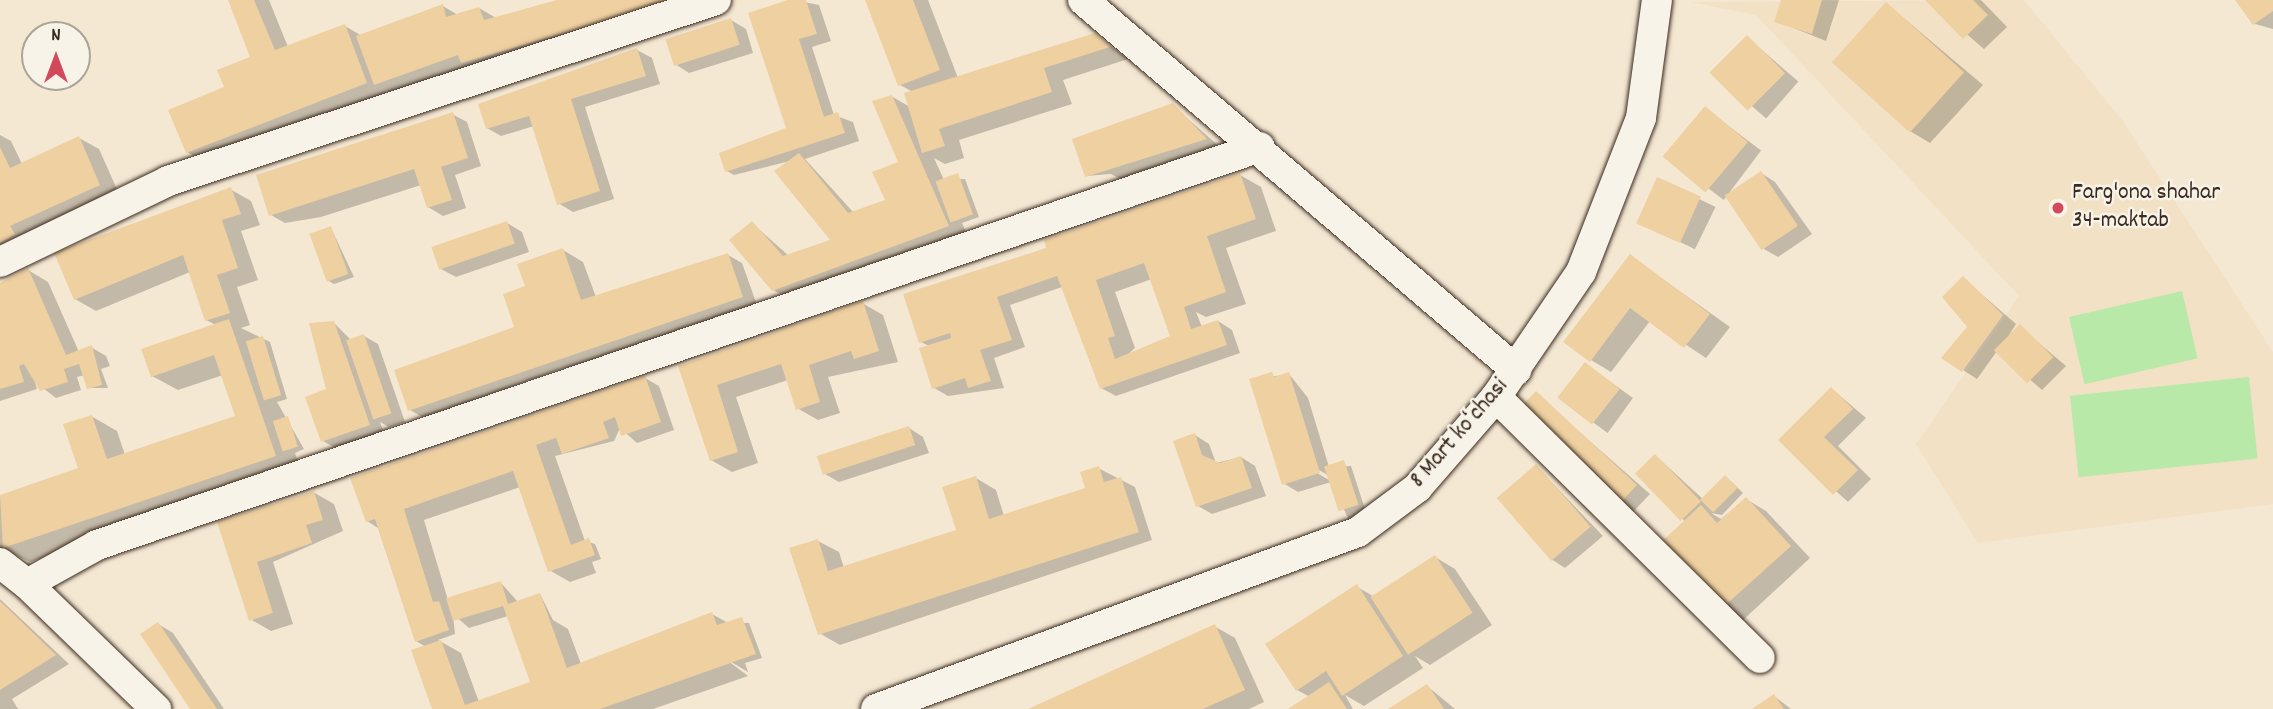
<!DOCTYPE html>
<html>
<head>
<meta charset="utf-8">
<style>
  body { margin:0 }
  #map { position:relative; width:2273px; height:709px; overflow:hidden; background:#f4e8d3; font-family:Dekko,sans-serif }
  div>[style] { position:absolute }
  .built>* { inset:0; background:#f2e1c4 }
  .green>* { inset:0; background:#b9e9a8; transform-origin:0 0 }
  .shadow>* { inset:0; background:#0003; transform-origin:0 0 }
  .building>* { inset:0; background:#eed0a1; transform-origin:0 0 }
  .roads { filter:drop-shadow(0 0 2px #3b2a1e) drop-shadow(0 0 2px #3b2a1e) }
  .street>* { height:30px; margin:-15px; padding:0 15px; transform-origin:15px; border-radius:15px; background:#f7f3e8 }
  .dots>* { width:19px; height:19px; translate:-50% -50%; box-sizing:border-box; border:4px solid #f7f3e8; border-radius:50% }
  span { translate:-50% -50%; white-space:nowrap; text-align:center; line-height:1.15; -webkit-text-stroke:5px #f7f3e8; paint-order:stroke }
  .poi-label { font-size:24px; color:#3b2a1e }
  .left { translate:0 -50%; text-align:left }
  .street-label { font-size:24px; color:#3b2a1e }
  .north { position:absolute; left:21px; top:21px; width:70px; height:70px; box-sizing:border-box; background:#f7f3e8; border:2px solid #aca397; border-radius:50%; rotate:0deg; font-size:19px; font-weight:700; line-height:28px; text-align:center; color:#3b2a1e }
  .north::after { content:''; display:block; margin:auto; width:24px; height:32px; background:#d1495b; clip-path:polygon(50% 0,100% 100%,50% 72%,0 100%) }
</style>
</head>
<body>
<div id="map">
  <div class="built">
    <i style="clip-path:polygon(2024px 0,2122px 120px,2273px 352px,2273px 504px,1978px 543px,1916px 444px,2019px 296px,1756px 15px,1691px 2px)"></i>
  </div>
  <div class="green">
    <i style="left:2182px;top:291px;width:69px;height:116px;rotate:77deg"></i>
    <i style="left:2249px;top:377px;width:82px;height:180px;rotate:84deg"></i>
  </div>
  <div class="shadow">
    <i style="clip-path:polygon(229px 0,269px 0,288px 47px,345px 26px,362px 36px,443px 6px,458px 15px,479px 8px,496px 18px,564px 0,732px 0,396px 96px,385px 90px,387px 95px,208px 164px,187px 152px,253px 58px)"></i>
    <i style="clip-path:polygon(794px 0,819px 5px,831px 41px,812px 47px,834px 115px,853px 122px,859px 141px,805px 159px,854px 213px,887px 201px,900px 163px,891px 96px,910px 107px,913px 92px,900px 85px,867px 0,928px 0,958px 78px,1095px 35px,1128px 59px,1063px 80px,1072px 104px,959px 140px,964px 158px,945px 164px,934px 158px,944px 180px,965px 179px,979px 217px,962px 223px,968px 237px,788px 298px,773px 290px,752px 223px,789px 256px,833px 241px,790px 161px,734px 175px,727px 171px,789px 129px)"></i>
    <i style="clip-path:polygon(1783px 0,1839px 0,1826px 41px,1776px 21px)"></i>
    <i style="clip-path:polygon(1927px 0,1981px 0,2007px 27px,1984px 49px)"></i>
    <i style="clip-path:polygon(2237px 0,2273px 0,2273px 29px,2255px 24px)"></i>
    <i style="clip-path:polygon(1887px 4px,1983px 85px,1930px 143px,1910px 131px)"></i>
    <i style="clip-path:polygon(731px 20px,746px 29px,753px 53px,689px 73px,675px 64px)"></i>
    <i style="left:1747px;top:37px;width:68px;height:49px;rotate:41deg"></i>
    <i style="clip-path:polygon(637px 50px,652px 58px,660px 84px,585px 107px,614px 199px,573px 212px,558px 203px,534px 126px,501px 136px,487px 128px)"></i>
    <i style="clip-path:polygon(1172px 105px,1220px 147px,1122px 180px,1111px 174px,1086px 176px)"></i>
    <i style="left:1706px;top:109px;width:69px;height:62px;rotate:37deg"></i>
    <i style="clip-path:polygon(452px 114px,467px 122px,481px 166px,455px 175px,466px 208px,443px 216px,428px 207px,421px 185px,321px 217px,285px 223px,271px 215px)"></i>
    <i style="clip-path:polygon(0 135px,11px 141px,22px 164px,79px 138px,99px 149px,120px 196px,0 266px)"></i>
    <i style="clip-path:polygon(1761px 173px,1775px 182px,1812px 234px,1778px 257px,1764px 249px)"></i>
    <i style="clip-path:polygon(evenodd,1240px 175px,1261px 187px,1276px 231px,1226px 248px,1246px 304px,1206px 317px,1196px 312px,1202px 327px,1218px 321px,1232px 330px,1240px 353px,1116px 396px,1101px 388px,1062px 287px,1010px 305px,1025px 347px,994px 358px,1004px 388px,948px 396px,934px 388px,929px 346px,921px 342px,1046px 250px,1240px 175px,1152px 279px,1172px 337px,1125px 357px,1135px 348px,1115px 292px,1152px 279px)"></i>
    <i style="left:1658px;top:179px;width:64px;height:47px;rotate:26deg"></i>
    <i style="clip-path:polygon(230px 189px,251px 201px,260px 225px,241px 231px,258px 280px,237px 287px,250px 325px,241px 328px,270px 342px,287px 399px,277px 402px,304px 449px,295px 453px,301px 470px,30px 562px,0 548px,0 497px,81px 470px,91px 416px,117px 431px,125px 455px,237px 417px,223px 375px,178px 390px,152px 376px,216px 325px,206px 320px,190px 272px,96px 311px,75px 299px)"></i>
    <i style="clip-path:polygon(507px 223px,522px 232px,529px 252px,456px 277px,441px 269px)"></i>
    <i style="clip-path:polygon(331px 228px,354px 277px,334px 284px,327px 280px)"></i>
    <i style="clip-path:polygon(563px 250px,583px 262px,596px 297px,728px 255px,742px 263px,757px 305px,575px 375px,564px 368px,424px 418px,410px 410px,517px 328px,525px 288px)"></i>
    <i style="clip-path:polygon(1630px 256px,1730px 327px,1706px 358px,1650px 321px,1611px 372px,1591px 360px)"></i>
    <i style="clip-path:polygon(28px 270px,48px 282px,79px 352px,91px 347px,106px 356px,110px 366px,101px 369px,108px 388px,89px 388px,85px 375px,77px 377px,81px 390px,56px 398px,35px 382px,37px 389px,0 401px,0 285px)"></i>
    <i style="clip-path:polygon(1963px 278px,2016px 324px,2009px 335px,2020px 327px,2066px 366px,2042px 390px,1997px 351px,1977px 379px,1944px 358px,1969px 327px)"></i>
    <i style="clip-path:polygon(862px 303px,883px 315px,898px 362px,828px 377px,840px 413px,818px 420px,797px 408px,788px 380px,736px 397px,758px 463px,732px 472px,711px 460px,680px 368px)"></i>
    <i style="clip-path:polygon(333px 322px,351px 340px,364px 336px,378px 344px,405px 422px,389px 427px,380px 422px,384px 433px,337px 449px,323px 441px)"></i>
    <i style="left:1586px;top:364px;width:58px;height:43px;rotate:36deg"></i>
    <i style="clip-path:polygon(evenodd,1289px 374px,1308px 398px,1329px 467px,1351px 466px,1365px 509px,1349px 520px,1331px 482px,1298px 492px,1283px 483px,1251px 380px,1289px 374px,1314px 467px,1329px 476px,1329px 480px,1312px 470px,1314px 467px)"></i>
    <i style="clip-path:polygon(evenodd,645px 378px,659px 386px,674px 430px,637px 443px,620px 428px,614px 441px,555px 456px,585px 541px,595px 544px,601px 559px,592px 562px,596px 573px,570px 582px,549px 570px,520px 487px,424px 520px,448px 600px,501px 583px,518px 602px,540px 594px,553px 620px,568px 629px,581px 664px,712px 614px,728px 623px,749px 623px,762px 658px,745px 663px,748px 672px,723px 657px,748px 676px,653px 709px,434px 709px,426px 647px,416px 641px,378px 528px,367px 521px,645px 378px,453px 614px,469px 628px,508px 616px,532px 683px,479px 702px,461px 653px,438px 640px,455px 634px,453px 614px)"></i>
    <i style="clip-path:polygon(1832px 389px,1866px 418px,1838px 446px,1871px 479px,1848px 502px,1780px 440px)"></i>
    <i style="clip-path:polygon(1536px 394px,1650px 494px,1632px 513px,1617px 504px)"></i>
    <i style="clip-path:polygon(909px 428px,923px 437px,929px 453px,839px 482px,825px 474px)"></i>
    <i style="clip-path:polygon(1195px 435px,1209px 444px,1216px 463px,1241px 457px,1255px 466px,1266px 496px,1212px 514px,1198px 506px)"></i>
    <i style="clip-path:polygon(1656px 456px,1704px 500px,1725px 478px,1732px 482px,1743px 493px,1722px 515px,1711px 513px,1721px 519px,1746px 499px,1766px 511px,1810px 558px,1742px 621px,1722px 609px)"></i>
    <i style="clip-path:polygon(1536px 466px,1603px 536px,1565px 568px,1551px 559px)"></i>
    <i style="clip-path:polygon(1098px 468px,1135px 487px,1152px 540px,840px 645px,819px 633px,818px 541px,839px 552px,844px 568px,959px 531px,976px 478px,996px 490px,1004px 516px,1088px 496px)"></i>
    <i style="clip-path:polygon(313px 492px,334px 504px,343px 531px,273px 562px,293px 624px,271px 631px,250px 619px,219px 523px)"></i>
    <i style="clip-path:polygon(1435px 557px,1455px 569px,1492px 625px,1430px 665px,1415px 656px,1423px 668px,1364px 706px,1345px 695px,1353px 709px,1291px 709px,1310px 697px,1297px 690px,1357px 587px,1373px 596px)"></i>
    <i style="clip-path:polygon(0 599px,69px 664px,12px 699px,18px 709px,0 709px)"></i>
    <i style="clip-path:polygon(158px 624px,173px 633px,224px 709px,192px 709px)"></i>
    <i style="clip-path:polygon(1214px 626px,1235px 638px,1264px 702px,1249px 709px,1032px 709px)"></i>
    <i style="clip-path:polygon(1427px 686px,1455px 709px,1391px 709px)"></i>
    <i style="clip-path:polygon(1774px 696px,1791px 709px,1755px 709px)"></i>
  </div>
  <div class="building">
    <i style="clip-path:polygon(228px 0,254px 0,275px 50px,345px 24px,367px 83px,186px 153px,168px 110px,224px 87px,217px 70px,250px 57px)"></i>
    <i style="clip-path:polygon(557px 0,679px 0,461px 63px,458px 55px,374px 85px,356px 36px,443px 4px,446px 17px,479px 7px,484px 20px)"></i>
    <i style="clip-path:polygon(788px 0,806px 0,817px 34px,799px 39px,824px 117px,838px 112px,845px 133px,725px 172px,719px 153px,786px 128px,748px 13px)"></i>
    <i style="clip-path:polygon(865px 0,913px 0,940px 70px,898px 86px)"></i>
    <i style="clip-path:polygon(1781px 0,1822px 0,1812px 34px,1774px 22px)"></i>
    <i style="clip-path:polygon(1925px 0,1973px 0,1988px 15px,1963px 39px)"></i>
    <i style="clip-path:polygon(2235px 0,2273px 0,2273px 11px,2253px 25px)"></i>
    <i style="left:1886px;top:2px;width:105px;height:81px;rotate:42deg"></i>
    <i style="left:731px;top:18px;width:28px;height:69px;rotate:72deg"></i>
    <i style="clip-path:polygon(1095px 33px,1110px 47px,1044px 68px,1052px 92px,939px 129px,945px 146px,922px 153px,904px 93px)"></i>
    <i style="left:1747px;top:35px;width:54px;height:53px;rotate:45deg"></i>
    <i style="clip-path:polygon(637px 48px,646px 76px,571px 99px,600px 191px,557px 205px,529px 116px,486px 129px,478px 104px)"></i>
    <i style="clip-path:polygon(892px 95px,949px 226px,772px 291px,729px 240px,752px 221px,783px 256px,830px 240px,774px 171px,799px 153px,848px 213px,885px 200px,872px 172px,898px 162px,872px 101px)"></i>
    <i style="clip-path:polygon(1173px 103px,1207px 139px,1085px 177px,1072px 139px)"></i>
    <i style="left:1705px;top:106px;width:56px;height:66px;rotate:40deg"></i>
    <i style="clip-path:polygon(453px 112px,468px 158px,441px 167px,452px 200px,427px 208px,414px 169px,269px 216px,256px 175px)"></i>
    <i style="clip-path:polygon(79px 136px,100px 185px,10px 226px,15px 234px,0 243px,0 147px,10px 168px)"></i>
    <i style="left:1761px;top:171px;width:66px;height:44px;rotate:56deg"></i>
    <i style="left:958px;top:173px;width:44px;height:24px;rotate:70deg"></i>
    <i style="clip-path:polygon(evenodd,1240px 173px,1256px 219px,1207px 236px,1226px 292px,1184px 307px,1191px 329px,1218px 320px,1227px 345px,1100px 389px,1057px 276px,997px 297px,1012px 340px,980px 350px,991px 381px,968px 388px,965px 378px,932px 389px,919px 348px,951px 338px,950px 333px,919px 343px,903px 294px,1046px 248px,1044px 240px,1240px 173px,1144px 263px,1170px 336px,1115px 359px,1108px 338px,1115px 336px,1096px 280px,1144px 263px)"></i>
    <i style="left:1657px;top:177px;width:48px;height:51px;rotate:24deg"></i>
    <i style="clip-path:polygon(231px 187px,241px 214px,222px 220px,238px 268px,217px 275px,230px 313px,205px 321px,183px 255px,74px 300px,54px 253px)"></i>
    <i style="left:507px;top:221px;width:24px;height:80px;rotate:71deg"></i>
    <i style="left:331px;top:226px;width:51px;height:23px;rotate:70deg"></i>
    <i style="clip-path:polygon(563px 248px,581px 300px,728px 253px,743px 297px,408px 411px,394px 370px,514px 327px,503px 294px,525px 286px,517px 264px)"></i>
    <i style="clip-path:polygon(1630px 254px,1710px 314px,1684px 348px,1630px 308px,1590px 362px,1563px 342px)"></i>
    <i style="clip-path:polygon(28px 268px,66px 355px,92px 345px,102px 385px,87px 389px,79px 364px,64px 369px,68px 382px,40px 391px,24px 364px,19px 366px,24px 382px,0 389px,0 283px)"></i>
    <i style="clip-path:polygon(1963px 276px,2003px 315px,1962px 372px,1941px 358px,1967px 327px,1942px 297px)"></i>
    <i style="clip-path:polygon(863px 301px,879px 351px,854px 359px,851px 351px,809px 365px,820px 402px,796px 410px,781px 364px,717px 385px,738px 452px,710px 461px,678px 366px)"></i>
    <i style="clip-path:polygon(229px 319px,276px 456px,3px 548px,0 495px,78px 468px,63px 424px,92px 415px,107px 459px,235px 416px,214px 355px,151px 377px,141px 349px)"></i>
    <i style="clip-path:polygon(334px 321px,370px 425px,321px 442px,305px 397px,326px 389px,309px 323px)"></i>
    <i style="left:2020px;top:324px;width:47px;height:37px;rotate:45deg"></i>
    <i style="left:364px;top:334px;width:84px;height:19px;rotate:71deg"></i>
    <i style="left:263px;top:336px;width:62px;height:18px;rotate:73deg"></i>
    <i style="left:1585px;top:362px;width:44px;height:45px;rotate:38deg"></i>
    <i style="clip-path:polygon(1272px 372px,1274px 377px,1289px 372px,1320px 473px,1282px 485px,1249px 379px)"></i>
    <i style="clip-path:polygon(645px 376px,661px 422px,621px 436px,615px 417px,603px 422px,609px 438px,562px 454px,556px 438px,536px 445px,571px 545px,589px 538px,595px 555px,548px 572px,513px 471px,404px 509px,433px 602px,439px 601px,449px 630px,415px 642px,375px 519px,366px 522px,350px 478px)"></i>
    <i style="clip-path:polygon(1831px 387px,1853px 409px,1824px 437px,1858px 470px,1833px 495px,1778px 440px)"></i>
    <i style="left:1536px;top:391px;width:138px;height:29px;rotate:43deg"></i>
    <i style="left:288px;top:416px;width:32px;height:16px;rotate:72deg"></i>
    <i style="left:909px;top:426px;width:20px;height:97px;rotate:72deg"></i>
    <i style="clip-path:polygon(1195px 433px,1202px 455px,1220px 463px,1241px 456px,1252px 488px,1196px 507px,1173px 441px)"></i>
    <i style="left:1655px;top:454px;width:66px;height:28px;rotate:46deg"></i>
    <i style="left:1344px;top:460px;width:47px;height:21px;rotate:72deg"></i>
    <i style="left:1536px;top:464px;width:83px;height:52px;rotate:49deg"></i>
    <i style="clip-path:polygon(1099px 466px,1104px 482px,1121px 477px,1139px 532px,818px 635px,789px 548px,818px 539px,828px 571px,956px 530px,942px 487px,976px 476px,989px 519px,1085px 488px,1080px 472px)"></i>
    <i style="left:1725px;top:475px;width:18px;height:35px;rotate:45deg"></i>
    <i style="clip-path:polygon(314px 491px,323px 520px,306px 525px,312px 543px,257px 562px,273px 613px,249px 621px,217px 522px)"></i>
    <i style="clip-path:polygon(1746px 497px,1791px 546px,1720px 610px,1659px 544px,1701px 505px,1717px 523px)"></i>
    <i style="left:1435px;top:555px;width:69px;height:77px;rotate:57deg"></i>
    <i style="clip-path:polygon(501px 581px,508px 604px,540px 593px,567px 668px,712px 612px,717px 625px,742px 617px,756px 654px,600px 709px,432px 709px,411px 650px,441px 640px,465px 705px,530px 682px,503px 606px,453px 621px,446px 598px)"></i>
    <i style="clip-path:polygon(1357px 584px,1403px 656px,1342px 696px,1326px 671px,1296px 691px,1265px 644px)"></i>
    <i style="clip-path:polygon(0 601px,56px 655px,0 690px)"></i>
    <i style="clip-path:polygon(158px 622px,217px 709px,190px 709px,140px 634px)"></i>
    <i style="clip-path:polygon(1215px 624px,1245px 690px,1203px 709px,1028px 709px)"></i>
    <i style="clip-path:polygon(1329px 682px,1347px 709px,1288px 709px)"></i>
    <i style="clip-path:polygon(1427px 684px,1444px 709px,1388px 709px)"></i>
    <i style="clip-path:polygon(1774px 694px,1784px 709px,1752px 709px)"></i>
  </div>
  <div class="roads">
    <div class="street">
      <i style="left:1083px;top:0;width:570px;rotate:40.51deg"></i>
      <i style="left:0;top:262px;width:187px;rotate:-25.7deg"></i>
      <i style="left:168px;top:181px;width:577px;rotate:-18.28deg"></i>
      <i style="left:1496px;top:397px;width:371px;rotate:44.7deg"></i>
      <i style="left:0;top:563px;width:34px;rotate:38deg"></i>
      <i style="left:27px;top:584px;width:80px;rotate:-29.1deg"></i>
      <i style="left:97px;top:545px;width:1229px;rotate:-18.89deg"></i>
      <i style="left:27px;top:584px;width:180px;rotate:44.1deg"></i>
      <i style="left:876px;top:709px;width:513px;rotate:-20.16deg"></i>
      <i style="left:1358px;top:532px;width:74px;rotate:-36.7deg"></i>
      <i style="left:1417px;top:488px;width:121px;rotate:-49deg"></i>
      <i style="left:1496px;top:397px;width:151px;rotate:-55.8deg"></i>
      <i style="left:1581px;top:272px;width:165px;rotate:-68.7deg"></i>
      <i style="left:1641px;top:118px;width:119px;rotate:-82.3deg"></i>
    </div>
  </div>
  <div class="dots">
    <i style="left:2058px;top:208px;background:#d1495b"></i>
  </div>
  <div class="poi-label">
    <span class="left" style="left:2072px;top:208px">Farg'ona shahar<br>34-maktab</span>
  </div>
  <div class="street-label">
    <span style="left:1460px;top:434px;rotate:-49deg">8 Mart koʻchasi</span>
  </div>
  <div class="north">N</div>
</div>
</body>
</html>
